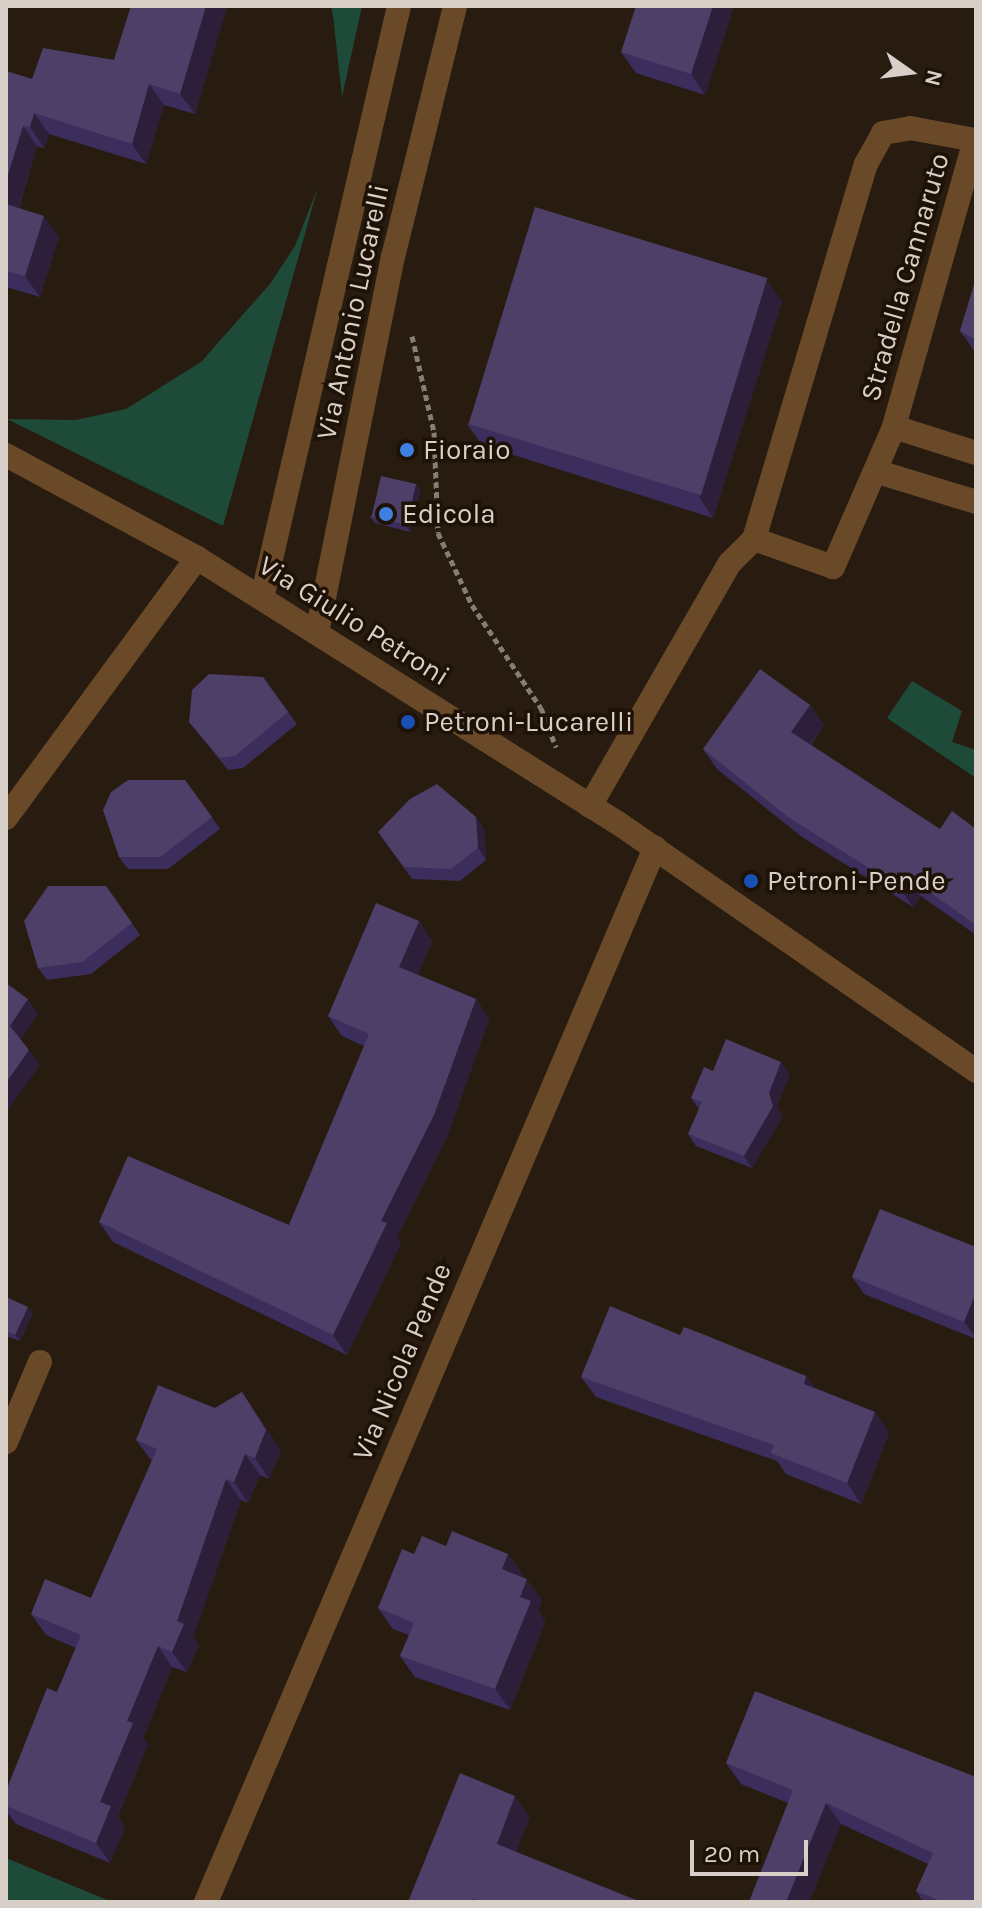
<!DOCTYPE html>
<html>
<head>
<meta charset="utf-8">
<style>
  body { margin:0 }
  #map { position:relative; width:982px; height:1908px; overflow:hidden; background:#281b10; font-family:Karla,sans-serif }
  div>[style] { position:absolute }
  .green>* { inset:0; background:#1e4b39 }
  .path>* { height:5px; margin-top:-2.5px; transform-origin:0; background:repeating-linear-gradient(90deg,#877d74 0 6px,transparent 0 10px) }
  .minor>* { height:24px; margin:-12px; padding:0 12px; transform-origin:12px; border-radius:12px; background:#6a4928 }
  .wall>* { inset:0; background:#3c2e5c }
  .shaded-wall>* { inset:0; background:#2d1f39 }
  .building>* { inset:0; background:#4d3f68; transform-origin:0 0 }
  .dots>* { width:22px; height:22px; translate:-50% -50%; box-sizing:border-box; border:4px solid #1e1207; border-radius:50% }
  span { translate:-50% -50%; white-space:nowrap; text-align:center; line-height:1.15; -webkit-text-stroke:7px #1e1207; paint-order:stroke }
  .street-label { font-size:28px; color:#d8cfc8 }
  .poi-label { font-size:28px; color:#d8cfc8 }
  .left { translate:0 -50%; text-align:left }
  .frame { position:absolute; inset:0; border:8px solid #d8cfc8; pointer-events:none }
  .north { position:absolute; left:870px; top:32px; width:80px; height:80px; -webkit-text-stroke:6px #1e1207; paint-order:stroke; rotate:104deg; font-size:22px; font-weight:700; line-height:32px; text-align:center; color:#d8cfc8 }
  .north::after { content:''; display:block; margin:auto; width:28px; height:36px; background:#d8cfc8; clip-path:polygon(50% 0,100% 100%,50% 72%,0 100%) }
  .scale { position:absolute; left:690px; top:1840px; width:118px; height:36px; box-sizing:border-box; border:4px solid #d8cfc8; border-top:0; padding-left:10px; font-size:24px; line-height:28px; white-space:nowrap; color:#d8cfc8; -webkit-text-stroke:6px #1e1207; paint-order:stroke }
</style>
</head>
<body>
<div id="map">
  <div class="green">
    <i style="clip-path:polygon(331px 6px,362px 6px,342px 97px,333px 15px)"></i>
    <i style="clip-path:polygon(318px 187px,223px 526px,7px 419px,76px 420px,126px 409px,201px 362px,270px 284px,295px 246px)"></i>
    <i style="clip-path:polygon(912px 681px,962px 711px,952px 742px,976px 750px,976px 778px,887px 718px)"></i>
    <i style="clip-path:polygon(6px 1858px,112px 1902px,6px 1902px)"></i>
  </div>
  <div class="path">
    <i style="left:412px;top:336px;width:98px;rotate:77.1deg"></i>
    <i style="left:434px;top:432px;width:101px;rotate:87.7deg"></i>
    <i style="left:438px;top:533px;width:80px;rotate:64.7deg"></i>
    <i style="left:472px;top:605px;width:124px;rotate:56.2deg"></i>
    <i style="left:541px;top:708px;width:42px;rotate:69deg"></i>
  </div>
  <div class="minor">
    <i style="left:894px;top:427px;width:86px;rotate:17.6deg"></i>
    <i style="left:6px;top:455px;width:217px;rotate:28.3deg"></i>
    <i style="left:197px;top:558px;width:497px;rotate:32.2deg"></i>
    <i style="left:618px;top:823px;width:436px;rotate:34.7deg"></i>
    <i style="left:878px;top:472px;width:102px;rotate:17deg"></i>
    <i style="left:262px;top:598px;width:608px;rotate:-76.97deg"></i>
    <i style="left:317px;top:633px;width:384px;rotate:-78.6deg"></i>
    <i style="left:393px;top:257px;width:259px;rotate:-76.1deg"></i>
    <i style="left:590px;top:806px;width:280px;rotate:-60.1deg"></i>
    <i style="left:730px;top:563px;width:34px;rotate:-45deg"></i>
    <i style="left:754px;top:539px;width:391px;rotate:-73.4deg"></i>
    <i style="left:866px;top:164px;width:35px;rotate:-61deg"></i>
    <i style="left:883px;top:133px;width:27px;rotate:-10deg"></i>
    <i style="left:910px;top:128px;width:66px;rotate:10.5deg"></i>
    <i style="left:975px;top:140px;width:298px;rotate:105.8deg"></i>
    <i style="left:894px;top:427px;width:153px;rotate:113.5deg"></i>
    <i style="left:833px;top:567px;width:84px;rotate:-160.5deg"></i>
    <i style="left:6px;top:818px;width:323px;rotate:-53.7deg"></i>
    <i style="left:6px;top:1442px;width:87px;rotate:-67deg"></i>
    <i style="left:206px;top:1902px;width:1146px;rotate:-66.93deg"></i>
  </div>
  <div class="wall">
    <i style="clip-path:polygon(131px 6px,227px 6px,195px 114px,164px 105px,146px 164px,49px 134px,44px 148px,37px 146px,19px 208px,59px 237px,40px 297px,6px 287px,6px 71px,32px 79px,114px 60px)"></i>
    <i style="clip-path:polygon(734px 6px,705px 95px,636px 73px,621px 52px)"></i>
    <i style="clip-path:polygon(976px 278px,976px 353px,960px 331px)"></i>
    <i style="clip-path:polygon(782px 301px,713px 518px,482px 445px,467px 424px)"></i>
    <i style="clip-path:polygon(416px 484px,420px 491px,410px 532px,375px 523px,370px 517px)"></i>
    <i style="clip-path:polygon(263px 677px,297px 724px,243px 768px,228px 770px,189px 722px)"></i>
    <i style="clip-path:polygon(810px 705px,824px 725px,811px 745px,940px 829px,976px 829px,976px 935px,921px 896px,913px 907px,802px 837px,717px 769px,703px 749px)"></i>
    <i style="clip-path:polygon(185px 780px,220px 829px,168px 869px,128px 869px,119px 857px)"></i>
    <i style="clip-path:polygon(476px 817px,484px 829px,486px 860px,460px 881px,412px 879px,378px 832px)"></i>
    <i style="clip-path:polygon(106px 886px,140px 935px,91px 974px,47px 980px,38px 968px)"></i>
    <i style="clip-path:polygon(419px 921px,432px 941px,418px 975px,476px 999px,489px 1019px,448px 1134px,397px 1237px,401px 1243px,347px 1355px,113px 1242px,99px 1222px,289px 1225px,364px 1046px,342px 1036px,328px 1016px)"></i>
    <i style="clip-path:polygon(713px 1071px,790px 1074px,777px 1105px,782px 1118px,752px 1168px,696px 1146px,688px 1134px,699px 1109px,691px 1098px)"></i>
    <i style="clip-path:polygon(976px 1247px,976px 1339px,864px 1294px,852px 1277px)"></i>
    <i style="clip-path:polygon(6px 1297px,33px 1313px,20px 1341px,6px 1336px)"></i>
    <i style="clip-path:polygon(680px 1335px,806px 1376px,815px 1388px,875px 1412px,889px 1433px,861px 1504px,786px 1474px,777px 1461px,596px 1397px,581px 1377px)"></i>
    <i style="clip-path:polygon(242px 1392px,281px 1451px,269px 1479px,260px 1475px,248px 1503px,241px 1500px,193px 1637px,199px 1645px,187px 1672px,172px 1667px,143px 1738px,148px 1744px,118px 1816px,125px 1827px,110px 1863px,16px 1824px,6px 1811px,6px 1791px,57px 1692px,76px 1648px,46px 1635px,31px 1614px,91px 1598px,152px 1461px,136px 1440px,215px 1408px)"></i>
    <i style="clip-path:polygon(446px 1546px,508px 1554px,523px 1575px,522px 1577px,542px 1600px,538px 1611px,545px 1622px,510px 1710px,415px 1677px,400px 1656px,409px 1635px,393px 1629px,378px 1608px,414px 1554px)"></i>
    <i style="clip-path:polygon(726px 1763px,976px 1777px,976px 1902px,923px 1902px,916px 1891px,928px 1864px,841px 1824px,809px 1902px,749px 1902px,788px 1803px,741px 1784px)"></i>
  </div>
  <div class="shaded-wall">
    <i style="clip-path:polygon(206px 6px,227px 6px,195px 114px,180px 94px)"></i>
    <i style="clip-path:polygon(713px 6px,734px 6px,705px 95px,691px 74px)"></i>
    <i style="clip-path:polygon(149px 84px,164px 105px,146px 164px,132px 144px)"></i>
    <i style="clip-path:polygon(34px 113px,49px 134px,44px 148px,30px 127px)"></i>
    <i style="clip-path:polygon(23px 126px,37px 146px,14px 223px,6px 211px,6px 181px)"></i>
    <i style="clip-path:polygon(44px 216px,59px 237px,40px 297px,25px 276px)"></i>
    <i style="clip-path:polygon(767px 280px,782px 301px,713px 518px,699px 497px)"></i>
    <i style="clip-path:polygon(416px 484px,420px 491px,410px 532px,406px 526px)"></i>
    <i style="clip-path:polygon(810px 705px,824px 725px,805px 752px,791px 732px)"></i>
    <i style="clip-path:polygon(476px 817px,484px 829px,486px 860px,478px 848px)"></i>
    <i style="clip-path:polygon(907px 876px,921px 896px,913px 907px,899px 887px)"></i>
    <i style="clip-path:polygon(419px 921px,432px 941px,413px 987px,399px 967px)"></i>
    <i style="clip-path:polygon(28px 999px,38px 1014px,20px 1041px,10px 1026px)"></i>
    <i style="clip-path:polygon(476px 999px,489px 1019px,448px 1134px,397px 1237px,401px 1243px,347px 1355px,333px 1335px)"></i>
    <i style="clip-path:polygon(29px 1050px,40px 1065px,6px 1113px,6px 1083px)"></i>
    <i style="clip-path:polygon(781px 1062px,790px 1074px,777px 1105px,782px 1118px,752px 1168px,744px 1156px)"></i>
    <i style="clip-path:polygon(976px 1292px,976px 1338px,964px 1322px)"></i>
    <i style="clip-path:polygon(28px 1307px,33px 1313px,20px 1341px,15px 1335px)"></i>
    <i style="clip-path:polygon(806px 1376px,821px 1397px,804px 1384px)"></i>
    <i style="clip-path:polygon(242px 1392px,281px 1451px,269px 1479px,255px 1458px)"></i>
    <i style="clip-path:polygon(875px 1412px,889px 1433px,861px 1504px,847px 1483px)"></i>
    <i style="clip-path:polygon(245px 1454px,260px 1475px,248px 1503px,234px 1482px)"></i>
    <i style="clip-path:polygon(226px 1479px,241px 1500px,193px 1637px,199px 1645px,187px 1672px,172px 1652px,177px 1621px)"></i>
    <i style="clip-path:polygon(508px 1554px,523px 1575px,517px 1589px,502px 1569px)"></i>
    <i style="clip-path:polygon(527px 1579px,542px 1600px,538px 1611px,545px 1622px,510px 1710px,495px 1689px,520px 1597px)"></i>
    <i style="clip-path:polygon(158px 1646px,172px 1667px,143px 1738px,148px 1744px,118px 1816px,125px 1827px,110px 1863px,96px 1843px,100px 1802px,127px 1721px)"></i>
    <i style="clip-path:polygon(515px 1796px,530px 1817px,511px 1865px,497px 1844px)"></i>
    <i style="clip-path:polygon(826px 1803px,841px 1824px,809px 1902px,786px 1902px)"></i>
  </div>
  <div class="building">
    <i style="clip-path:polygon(131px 6px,206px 6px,180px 94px,149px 84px,132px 144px,34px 113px,30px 127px,23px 126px,6px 181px,6px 71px,32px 79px,43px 48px,114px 60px)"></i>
    <i style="clip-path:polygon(636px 6px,713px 6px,691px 74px,621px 52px)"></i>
    <i style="clip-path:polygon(6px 204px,44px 216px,25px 276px,6px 271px)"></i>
    <i style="left:535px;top:207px;width:243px;height:227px;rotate:17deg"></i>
    <i style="clip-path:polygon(976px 278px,976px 340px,960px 331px)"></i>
    <i style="left:381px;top:476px;width:36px;height:42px;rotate:13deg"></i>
    <i style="clip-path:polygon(760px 669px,810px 705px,791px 732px,940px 829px,952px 811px,976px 829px,976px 925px,907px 876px,899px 887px,788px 817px,703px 749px)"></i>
    <i style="clip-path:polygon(209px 674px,263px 677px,288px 712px,235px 756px,220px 758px,189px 722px,192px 690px)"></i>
    <i style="clip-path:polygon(128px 780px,185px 780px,212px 817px,160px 857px,119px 857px,103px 810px,111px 792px)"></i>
    <i style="clip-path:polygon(437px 784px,476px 817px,478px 848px,451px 869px,404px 867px,378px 832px,410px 799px)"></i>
    <i style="clip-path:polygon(48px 886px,106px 886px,132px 923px,82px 962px,38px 968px,24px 921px)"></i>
    <i style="clip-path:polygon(376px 903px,419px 921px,399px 967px,476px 999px,434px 1115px,381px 1221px,387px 1223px,333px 1335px,99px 1222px,128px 1156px,289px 1225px,369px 1034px,328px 1016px)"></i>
    <i style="clip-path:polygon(6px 983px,28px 999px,10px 1026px,29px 1050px,6px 1083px)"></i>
    <i style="clip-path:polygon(726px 1039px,781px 1062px,769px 1093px,773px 1106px,744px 1156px,688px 1134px,702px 1102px,691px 1098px,704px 1067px,713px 1071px)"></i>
    <i style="clip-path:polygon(880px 1209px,976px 1247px,976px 1292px,964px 1322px,852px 1277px)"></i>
    <i style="clip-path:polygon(6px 1297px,28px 1307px,15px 1335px,6px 1331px)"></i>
    <i style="clip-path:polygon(610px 1306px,680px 1335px,684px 1327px,705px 1335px,806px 1376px,804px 1384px,875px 1412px,847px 1483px,771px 1453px,774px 1445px,581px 1377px)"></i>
    <i style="clip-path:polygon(158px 1385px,215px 1408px,242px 1392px,266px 1430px,255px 1458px,245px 1454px,234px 1482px,226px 1479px,177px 1621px,184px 1624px,172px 1652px,158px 1646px,127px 1721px,133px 1723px,100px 1802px,111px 1806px,96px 1843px,6px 1806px,6px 1791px,47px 1688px,57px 1692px,81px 1635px,31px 1614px,45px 1579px,91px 1598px,157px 1449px,136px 1440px)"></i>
    <i style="clip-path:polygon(452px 1531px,508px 1554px,502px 1569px,527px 1579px,520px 1597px,531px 1601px,495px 1689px,400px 1656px,414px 1623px,378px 1608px,402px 1549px,414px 1554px,422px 1536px,446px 1546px)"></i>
    <i style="clip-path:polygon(755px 1691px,976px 1777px,976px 1902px,943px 1902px,916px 1891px,933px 1853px,826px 1803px,786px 1902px,749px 1902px,793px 1790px,726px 1763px)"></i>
    <i style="clip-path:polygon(460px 1773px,515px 1796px,497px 1844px,641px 1902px,480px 1902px,473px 1899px,472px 1902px,408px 1902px)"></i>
  </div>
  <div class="dots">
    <i style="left:407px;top:450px;background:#3f7fe0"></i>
    <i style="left:386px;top:514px;background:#3f7fe0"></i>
    <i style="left:408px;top:722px;background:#1a4fb4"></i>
    <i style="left:751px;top:881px;background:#1a4fb4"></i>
  </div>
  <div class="street-label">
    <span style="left:905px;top:277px;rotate:-74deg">Stradella Cannaruto</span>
    <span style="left:353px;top:312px;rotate:-78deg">Via Antonio Lucarelli</span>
    <span style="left:354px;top:621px;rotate:32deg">Via Giulio Petroni</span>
    <span style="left:402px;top:1362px;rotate:-67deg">Via Nicola Pende</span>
  </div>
  <div class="poi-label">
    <span class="left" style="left:423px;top:450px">Fioraio</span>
    <span class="left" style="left:402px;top:514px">Edicola</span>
    <span class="left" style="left:424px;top:722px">Petroni-Lucarelli</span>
    <span class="left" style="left:767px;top:881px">Petroni-Pende</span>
  </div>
  <div class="frame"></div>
  <div class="north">N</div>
  <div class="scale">20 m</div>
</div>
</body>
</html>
